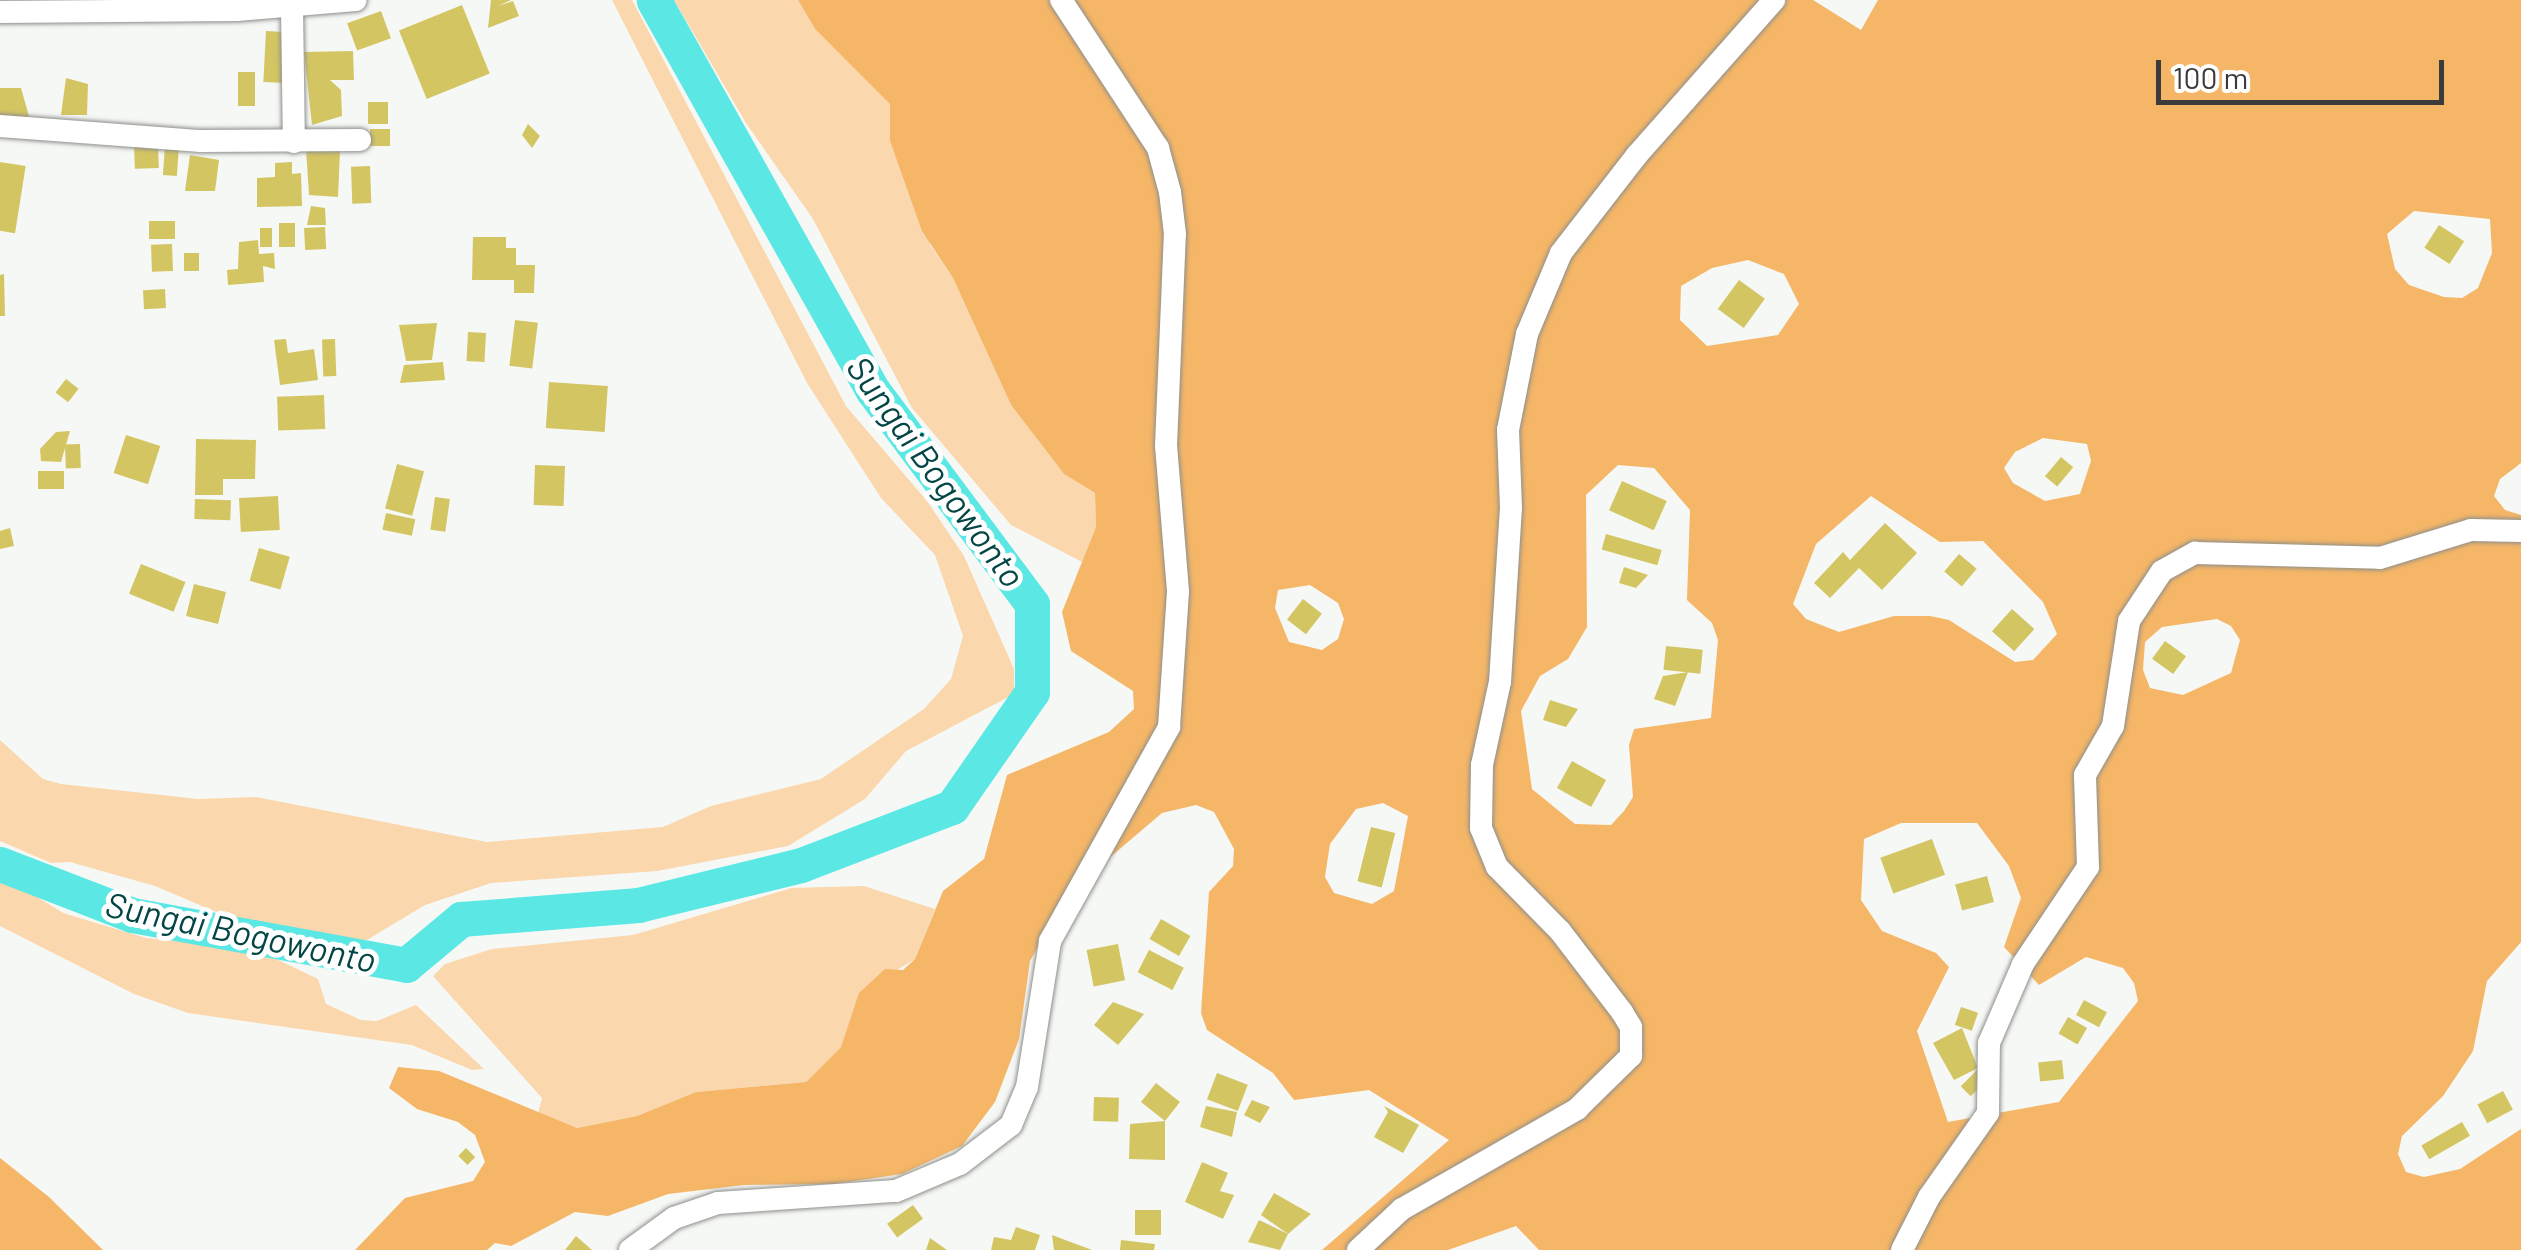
<!DOCTYPE html>
<html>
<head>
<meta charset="utf-8">
<style>
  body { margin:0 }
  #map { position:relative; width:2521px; height:1250px; overflow:hidden; background:#f6f8f5; font-family:Barlow,sans-serif }
  div>[style] { position:absolute }
  .green>* { inset:0; background:#fbd7ad }
  .forest>* { inset:0; background:#f5b667 }
  .river>* { height:35px; margin:-17.5px; padding:0 17.5px; transform-origin:17.5px; border-radius:17.5px; background:#5be8e4 }
  .building>* { inset:0; background:#d4c563; transform-origin:0 0 }
  .roads { filter:drop-shadow(0 0 2px #8e8f8c) drop-shadow(0 0 2px #8e8f8c) }
  .minor>* { height:22px; margin:-11px; padding:0 11px; transform-origin:11px; border-radius:11px; background:#fff }
  span { translate:-50% -50%; white-space:nowrap; text-align:center; line-height:1.15; -webkit-text-stroke:10px #fff; paint-order:stroke }
  .water-label { font-size:35px; color:#034645; font-style:italic }
  .scale { position:absolute; left:2156px; top:60px; width:288px; height:45px; box-sizing:border-box; border:5px solid #3a3b3a; border-top:0; padding-left:12px; font-size:30px; line-height:35px; white-space:nowrap; color:#3a3b3a; -webkit-text-stroke:8px #fff; paint-order:stroke }
</style>
</head>
<body>
<div id="map">
  <div class="green">
    <i style="clip-path:polygon(612px 0,632px 0,846px 406px,927px 501px,964px 556px,1014px 669px,1014px 694px,906px 751px,865px 799px,788px 846px,657px 871px,491px 883px,425px 905px,362px 943px,254px 928px,155px 886px,70px 862px,51px 863px,0 841px,0 740px,43px 779px,61px 784px,198px 799px,256px 797px,487px 842px,663px 827px,711px 806px,821px 779px,924px 709px,951px 679px,963px 636px,935px 555px,881px 498px,807px 383px)"></i>
    <i style="clip-path:polygon(674px 0,798px 0,815px 29px,891px 104px,890px 141px,931px 246px,953px 278px,1011px 405px,1064px 474px,1095px 493px,1096px 527px,1082px 562px,1011px 525px,912px 408px,813px 219px,746px 123px)"></i>
    <i style="clip-path:polygon(0 874px,63px 913px,146px 938px,253px 948px,318px 979px,326px 1004px,361px 1020px,377px 1021px,416px 1005px,484px 1069px,472px 1070px,412px 1045px,188px 1013px,134px 994px,0 926px)"></i>
    <i style="clip-path:polygon(864px 886px,935px 909px,915px 959px,860px 993px,841px 1047px,806px 1082px,696px 1092px,637px 1116px,577px 1128px,538px 1113px,542px 1098px,433px 976px,445px 964px,492px 949px,633px 935px,792px 888px)"></i>
  </div>
  <div class="forest">
    <i style="clip-path:polygon(evenodd,798px 0,1813px 0,1861px 30px,1878px 0,2521px 0,2521px 463px,2500px 479px,2494px 496px,2505px 510px,2521px 515px,2521px 942px,2487px 981px,2473px 1051px,2443px 1096px,2402px 1136px,2398px 1154px,2406px 1172px,2424px 1177px,2460px 1169px,2521px 1129px,2521px 1250px,1539px 1250px,1516px 1226px,1448px 1250px,1322px 1250px,1449px 1140px,1369px 1090px,1294px 1100px,1273px 1073px,1207px 1030px,1201px 1013px,1209px 892px,1233px 866px,1234px 849px,1214px 812px,1196px 805px,1162px 813px,1068px 893px,1030px 961px,1019px 1039px,995px 1102px,962px 1146px,902px 1174px,834px 1184px,744px 1185px,668px 1194px,608px 1216px,575px 1212px,511px 1246px,495px 1243px,487px 1250px,355px 1250px,405px 1198px,473px 1181px,485px 1162px,475px 1135px,458px 1122px,417px 1109px,389px 1088px,398px 1067px,439px 1071px,577px 1128px,637px 1116px,696px 1092px,806px 1082px,841px 1047px,859px 993px,885px 969px,903px 970px,915px 959px,943px 891px,984px 859px,1007px 775px,1109px 732px,1134px 709px,1133px 691px,1071px 651px,1062px 612px,1096px 527px,1095px 493px,1064px 474px,1011px 405px,953px 278px,922px 231px,890px 141px,890px 104px,815px 29px,798px 0,2414px 211px,2490px 219px,2492px 253px,2478px 288px,2462px 298px,2444px 297px,2409px 285px,2395px 269px,2387px 234px,2414px 211px,798px 0,1748px 260px,1784px 274px,1799px 304px,1778px 335px,1707px 346px,1680px 320px,1681px 286px,1712px 268px,1748px 260px,798px 0,2043px 438px,2087px 444px,2091px 461px,2080px 494px,2045px 501px,2013px 483px,2004px 468px,2015px 452px,2043px 438px,798px 0,1618px 465px,1654px 468px,1690px 510px,1687px 600px,1712px 623px,1718px 640px,1711px 718px,1634px 729px,1629px 745px,1633px 797px,1624px 811px,1611px 825px,1575px 824px,1532px 789px,1521px 711px,1540px 676px,1568px 659px,1587px 627px,1586px 495px,1618px 465px,798px 0,1871px 496px,1940px 542px,1983px 541px,2043px 602px,2057px 634px,2033px 660px,2015px 662px,1949px 620px,1930px 616px,1894px 616px,1839px 632px,1806px 619px,1793px 604px,1816px 544px,1871px 496px,798px 0,1310px 585px,1338px 603px,1344px 619px,1338px 639px,1322px 650px,1289px 642px,1275px 608px,1278px 590px,1310px 585px,798px 0,2217px 619px,2231px 626px,2240px 640px,2231px 673px,2183px 695px,2150px 688px,2143px 670px,2145px 642px,2162px 627px,2217px 619px,798px 0,1383px 803px,1408px 816px,1394px 891px,1372px 904px,1334px 893px,1325px 877px,1330px 844px,1356px 809px,1383px 803px,798px 0,1901px 823px,1977px 823px,2009px 866px,2021px 898px,2004px 947px,2039px 985px,2086px 957px,2123px 968px,2134px 983px,2138px 1001px,2059px 1102px,1948px 1122px,1917px 1031px,1949px 967px,1936px 953px,1882px 931px,1861px 900px,1864px 839px,1901px 823px)"></i>
    <i style="clip-path:polygon(0 1158px,49px 1197px,103px 1250px,0 1250px)"></i>
  </div>
  <div class="river">
    <i style="left:0;top:864px;width:142px;rotate:21.1deg"></i>
    <i style="left:132px;top:915px;width:279px;rotate:10.3deg"></i>
    <i style="left:406px;top:965px;width:72px;rotate:-39.9deg"></i>
    <i style="left:461px;top:919px;width:178px;rotate:-4.5deg"></i>
    <i style="left:638px;top:905px;width:168px;rotate:-13.8deg"></i>
    <i style="left:801px;top:865px;width:162px;rotate:-21deg"></i>
    <i style="left:952px;top:807px;width:140px;rotate:-55.2deg"></i>
    <i style="left:1032px;top:692px;width:88px;rotate:-90deg"></i>
    <i style="left:1032px;top:604px;width:266px;rotate:-126.7deg"></i>
    <i style="left:873px;top:391px;width:448px;rotate:-119.3deg"></i>
  </div>
  <div class="building">
    <i style="clip-path:polygon(491px 0,511px 0,498px 6px,513px 1px,519px 16px,488px 28px)"></i>
    <i style="left:462px;top:5px;width:74px;height:68px;rotate:68deg"></i>
    <i style="left:381px;top:11px;width:29px;height:36px;rotate:70deg"></i>
    <i style="left:266px;top:31px;width:22px;height:51px;rotate:3deg"></i>
    <i style="clip-path:polygon(353px 51px,354px 80px,330px 80px,341px 90px,342px 116px,312px 125px,304px 52px)"></i>
    <i style="left:238px;top:72px;width:17px;height:34px"></i>
    <i style="clip-path:polygon(66px 78px,88px 84px,87px 115px,61px 115px)"></i>
    <i style="clip-path:polygon(0 88px,21px 88px,30px 120px,0 119px)"></i>
    <i style="left:368px;top:102px;width:20px;height:22px"></i>
    <i style="clip-path:polygon(528px 124px,540px 136px,532px 148px,522px 135px)"></i>
    <i style="left:370px;top:129px;width:20px;height:17px"></i>
    <i style="left:158px;top:144px;width:24px;height:24px;rotate:88deg"></i>
    <i style="left:165px;top:145px;width:14px;height:30px;rotate:4deg"></i>
    <i style="clip-path:polygon(306px 149px,340px 151px,338px 197px,309px 195px)"></i>
    <i style="clip-path:polygon(190px 155px,219px 160px,215px 191px,185px 191px)"></i>
    <i style="left:0;top:162px;width:26px;height:68px;rotate:9deg"></i>
    <i style="clip-path:polygon(292px 162px,292px 174px,301px 173px,302px 206px,257px 207px,257px 178px,275px 177px,275px 163px)"></i>
    <i style="left:370px;top:166px;width:37px;height:19px;rotate:88deg"></i>
    <i style="clip-path:polygon(311px 206px,325px 208px,326px 225px,307px 225px)"></i>
    <i style="left:149px;top:221px;width:26px;height:18px"></i>
    <i style="left:279px;top:223px;width:16px;height:24px"></i>
    <i style="left:2439px;top:225px;width:30px;height:27px;rotate:33deg"></i>
    <i style="left:325px;top:227px;width:22px;height:21px;rotate:87deg"></i>
    <i style="left:260px;top:228px;width:12px;height:19px"></i>
    <i style="clip-path:polygon(473px 237px,506px 237px,506px 248px,516px 248px,516px 265px,535px 265px,534px 293px,514px 293px,514px 280px,472px 280px)"></i>
    <i style="clip-path:polygon(258px 240px,259px 254px,274px 253px,275px 269px,263px 266px,264px 282px,228px 285px,227px 270px,238px 269px,239px 242px)"></i>
    <i style="left:172px;top:244px;width:27px;height:21px;rotate:88deg"></i>
    <i style="left:184px;top:253px;width:15px;height:18px"></i>
    <i style="clip-path:polygon(4px 274px,5px 316px,0 316px,0 275px)"></i>
    <i style="left:1739px;top:280px;width:32px;height:36px;rotate:36deg"></i>
    <i style="left:165px;top:289px;width:19px;height:22px;rotate:87deg"></i>
    <i style="left:515px;top:320px;width:23px;height:46px;rotate:7deg"></i>
    <i style="clip-path:polygon(437px 323px,432px 360px,406px 361px,399px 325px)"></i>
    <i style="left:468px;top:332px;width:18px;height:29px;rotate:3deg"></i>
    <i style="clip-path:polygon(286px 339px,288px 353px,314px 349px,318px 380px,280px 385px,274px 340px)"></i>
    <i style="left:335px;top:339px;width:37px;height:13px;rotate:88deg"></i>
    <i style="clip-path:polygon(443px 362px,445px 380px,400px 383px,404px 365px)"></i>
    <i style="left:66px;top:379px;width:16px;height:17px;rotate:38deg"></i>
    <i style="left:549px;top:382px;width:59px;height:46px;rotate:4deg"></i>
    <i style="left:324px;top:395px;width:34px;height:47px;rotate:88deg"></i>
    <i style="clip-path:polygon(70px 431px,61px 462px,41px 461px,40px 449px,56px 432px)"></i>
    <i style="left:126px;top:435px;width:36px;height:40px;rotate:18deg"></i>
    <i style="clip-path:polygon(196px 439px,256px 440px,255px 479px,223px 479px,223px 495px,195px 495px)"></i>
    <i style="left:80px;top:444px;width:24px;height:15px;rotate:88deg"></i>
    <i style="left:2061px;top:457px;width:16px;height:25px;rotate:40deg"></i>
    <i style="left:397px;top:464px;width:28px;height:46px;rotate:15deg"></i>
    <i style="left:535px;top:465px;width:30px;height:40px;rotate:2deg"></i>
    <i style="left:64px;top:471px;width:18px;height:26px;rotate:90deg"></i>
    <i style="left:1622px;top:481px;width:49px;height:32px;rotate:24deg"></i>
    <i style="left:278px;top:496px;width:34px;height:39px;rotate:87deg"></i>
    <i style="left:435px;top:497px;width:15px;height:33px;rotate:8deg"></i>
    <i style="left:195px;top:499px;width:36px;height:20px;rotate:2deg"></i>
    <i style="left:386px;top:513px;width:30px;height:17px;rotate:12deg"></i>
    <i style="clip-path:polygon(1885px 523px,1917px 553px,1882px 590px,1859px 568px,1830px 598px,1814px 583px,1843px 552px,1850px 560px)"></i>
    <i style="clip-path:polygon(10px 528px,14px 546px,0 549px,0 531px)"></i>
    <i style="left:1606px;top:534px;width:58px;height:16px;rotate:16deg"></i>
    <i style="left:259px;top:548px;width:32px;height:34px;rotate:16deg"></i>
    <i style="left:1959px;top:554px;width:23px;height:23px;rotate:40deg"></i>
    <i style="left:141px;top:564px;width:48px;height:32px;rotate:22deg"></i>
    <i style="clip-path:polygon(1624px 567px,1648px 575px,1636px 588px,1619px 583px)"></i>
    <i style="left:194px;top:584px;width:33px;height:33px;rotate:14deg"></i>
    <i style="left:1303px;top:599px;width:24px;height:26px;rotate:38deg"></i>
    <i style="left:2012px;top:609px;width:30px;height:30px;rotate:42deg"></i>
    <i style="left:2165px;top:641px;width:26px;height:22px;rotate:36deg"></i>
    <i style="left:1666px;top:646px;width:37px;height:24px;rotate:6deg"></i>
    <i style="clip-path:polygon(1688px 672px,1675px 706px,1654px 699px,1663px 676px)"></i>
    <i style="clip-path:polygon(1550px 700px,1578px 709px,1566px 727px,1543px 720px)"></i>
    <i style="left:1572px;top:761px;width:39px;height:31px;rotate:29deg"></i>
    <i style="left:1371px;top:827px;width:25px;height:56px;rotate:14deg"></i>
    <i style="left:1932px;top:839px;width:38px;height:55px;rotate:70deg"></i>
    <i style="left:1987px;top:876px;width:27px;height:33px;rotate:75deg"></i>
    <i style="left:1161px;top:919px;width:34px;height:23px;rotate:30deg"></i>
    <i style="left:1118px;top:944px;width:37px;height:32px;rotate:79deg"></i>
    <i style="left:1149px;top:950px;width:39px;height:25px;rotate:27deg"></i>
    <i style="left:2084px;top:1000px;width:26px;height:17px;rotate:28deg"></i>
    <i style="clip-path:polygon(1113px 1002px,1144px 1014px,1118px 1045px,1094px 1025px)"></i>
    <i style="left:1961px;top:1007px;width:18px;height:19px;rotate:19deg"></i>
    <i style="left:2068px;top:1017px;width:22px;height:19px;rotate:30deg"></i>
    <i style="clip-path:polygon(1962px 1028px,1978px 1068px,1954px 1080px,1933px 1043px)"></i>
    <i style="left:2062px;top:1060px;width:19px;height:24px;rotate:84deg"></i>
    <i style="left:1977px;top:1070px;width:14px;height:23px;rotate:45deg"></i>
    <i style="left:1217px;top:1073px;width:33px;height:28px;rotate:21deg"></i>
    <i style="clip-path:polygon(1156px 1083px,1180px 1102px,1165px 1121px,1165px 1160px,1129px 1159px,1130px 1124px,1165px 1121px,1141px 1102px)"></i>
    <i style="left:2503px;top:1091px;width:21px;height:29px;rotate:62deg"></i>
    <i style="left:1094px;top:1097px;width:25px;height:24px;rotate:2deg"></i>
    <i style="clip-path:polygon(1252px 1100px,1270px 1107px,1260px 1123px,1244px 1115px)"></i>
    <i style="clip-path:polygon(1206px 1106px,1237px 1112px,1232px 1137px,1200px 1127px)"></i>
    <i style="clip-path:polygon(1384px 1106px,1419px 1125px,1403px 1153px,1374px 1137px,1388px 1112px)"></i>
    <i style="left:2462px;top:1122px;width:16px;height:47px;rotate:60deg"></i>
    <i style="left:466px;top:1148px;width:13px;height:11px;rotate:45deg"></i>
    <i style="clip-path:polygon(1202px 1162px,1228px 1173px,1220px 1191px,1234px 1195px,1223px 1219px,1185px 1202px)"></i>
    <i style="clip-path:polygon(1274px 1193px,1311px 1214px,1288px 1234px,1261px 1215px)"></i>
    <i style="left:913px;top:1205px;width:17px;height:32px;rotate:54deg"></i>
    <i style="left:1135px;top:1210px;width:26px;height:25px"></i>
    <i style="clip-path:polygon(1259px 1220px,1288px 1234px,1280px 1250px,1248px 1242px)"></i>
    <i style="clip-path:polygon(1016px 1227px,1040px 1235px,1035px 1250px,991px 1250px,994px 1237px,1011px 1240px)"></i>
    <i style="clip-path:polygon(1052px 1235px,1092px 1250px,1054px 1250px)"></i>
    <i style="clip-path:polygon(576px 1236px,592px 1250px,565px 1250px)"></i>
    <i style="clip-path:polygon(930px 1238px,947px 1250px,926px 1250px)"></i>
    <i style="clip-path:polygon(1121px 1240px,1155px 1244px,1154px 1250px,1120px 1250px)"></i>
  </div>
  <div class="roads">
    <div class="minor">
      <i style="left:292px;top:7px;width:135px;rotate:89.2deg"></i>
      <i style="left:0;top:12px;width:237px;rotate:-0.5deg"></i>
      <i style="left:237px;top:10px;width:119px;rotate:-4.8deg"></i>
      <i style="left:0;top:126px;width:202px;rotate:4.3deg"></i>
      <i style="left:201px;top:141px;width:159px;rotate:-0.4deg"></i>
      <i style="left:630px;top:1250px;width:54px;rotate:-36deg"></i>
      <i style="left:674px;top:1218px;width:46px;rotate:-18.8deg"></i>
      <i style="left:718px;top:1203px;width:178px;rotate:-3.9deg"></i>
      <i style="left:896px;top:1191px;width:69px;rotate:-22.9deg"></i>
      <i style="left:960px;top:1164px;width:64px;rotate:-37.4deg"></i>
      <i style="left:1011px;top:1125px;width:41px;rotate:-67.2deg"></i>
      <i style="left:1027px;top:1087px;width:148px;rotate:-81deg"></i>
      <i style="left:1050px;top:941px;width:245px;rotate:-60.9deg"></i>
      <i style="left:1169px;top:727px;width:136px;rotate:-86.2deg"></i>
      <i style="left:1178px;top:591px;width:145px;rotate:-94.7deg"></i>
      <i style="left:1166px;top:446px;width:212px;rotate:-87.6deg"></i>
      <i style="left:1175px;top:234px;width:42px;rotate:-96.8deg"></i>
      <i style="left:1170px;top:192px;width:46px;rotate:-105.3deg"></i>
      <i style="left:1158px;top:148px;width:177px;rotate:-123.2deg"></i>
      <i style="left:1358px;top:1250px;width:60px;rotate:-43deg"></i>
      <i style="left:1402px;top:1209px;width:202px;rotate:-29.7deg"></i>
      <i style="left:1577px;top:1109px;width:76px;rotate:-44.5deg"></i>
      <i style="left:1631px;top:1056px;width:29px;rotate:-90deg"></i>
      <i style="left:1631px;top:1027px;width:17px;rotate:-121deg"></i>
      <i style="left:1622px;top:1012px;width:102px;rotate:-127.4deg"></i>
      <i style="left:1560px;top:931px;width:90px;rotate:-134.5deg"></i>
      <i style="left:1497px;top:867px;width:42px;rotate:-112.3deg"></i>
      <i style="left:1481px;top:828px;width:63px;rotate:-89.1deg"></i>
      <i style="left:1482px;top:765px;width:85px;rotate:-77.8deg"></i>
      <i style="left:1500px;top:682px;width:174px;rotate:-86.4deg"></i>
      <i style="left:1511px;top:508px;width:78px;rotate:-92.2deg"></i>
      <i style="left:1508px;top:430px;width:98px;rotate:-78.8deg"></i>
      <i style="left:1527px;top:334px;width:88px;rotate:-67.2deg"></i>
      <i style="left:1561px;top:253px;width:124px;rotate:-52.2deg"></i>
      <i style="left:1637px;top:155px;width:207px;rotate:-48.5deg"></i>
      <i style="left:1902px;top:1250px;width:59px;rotate:-63deg"></i>
      <i style="left:1929px;top:1197px;width:103px;rotate:-54.9deg"></i>
      <i style="left:1988px;top:1113px;width:70px;rotate:-89.2deg"></i>
      <i style="left:1989px;top:1043px;width:86px;rotate:-66.7deg"></i>
      <i style="left:2023px;top:964px;width:117px;rotate:-56.2deg"></i>
      <i style="left:2088px;top:867px;width:92px;rotate:-91.9deg"></i>
      <i style="left:2085px;top:775px;width:56px;rotate:-60.3deg"></i>
      <i style="left:2113px;top:726px;width:106px;rotate:-81.3deg"></i>
      <i style="left:2129px;top:621px;width:60px;rotate:-56.6deg"></i>
      <i style="left:2162px;top:571px;width:38px;rotate:-29deg"></i>
      <i style="left:2195px;top:553px;width:185px;rotate:1.5deg"></i>
      <i style="left:2380px;top:558px;width:95px;rotate:-17.1deg"></i>
      <i style="left:2471px;top:530px;width:50px;rotate:1.1deg"></i>
    </div>
  </div>
  <div class="water-label">
    <span style="left:937px;top:471px;rotate:54deg">Sungai Bogowonto</span>
    <span style="left:241px;top:931px;rotate:12deg">Sungai Bogowonto</span>
  </div>
  <div class="scale">100 m</div>
</div>
</body>
</html>
